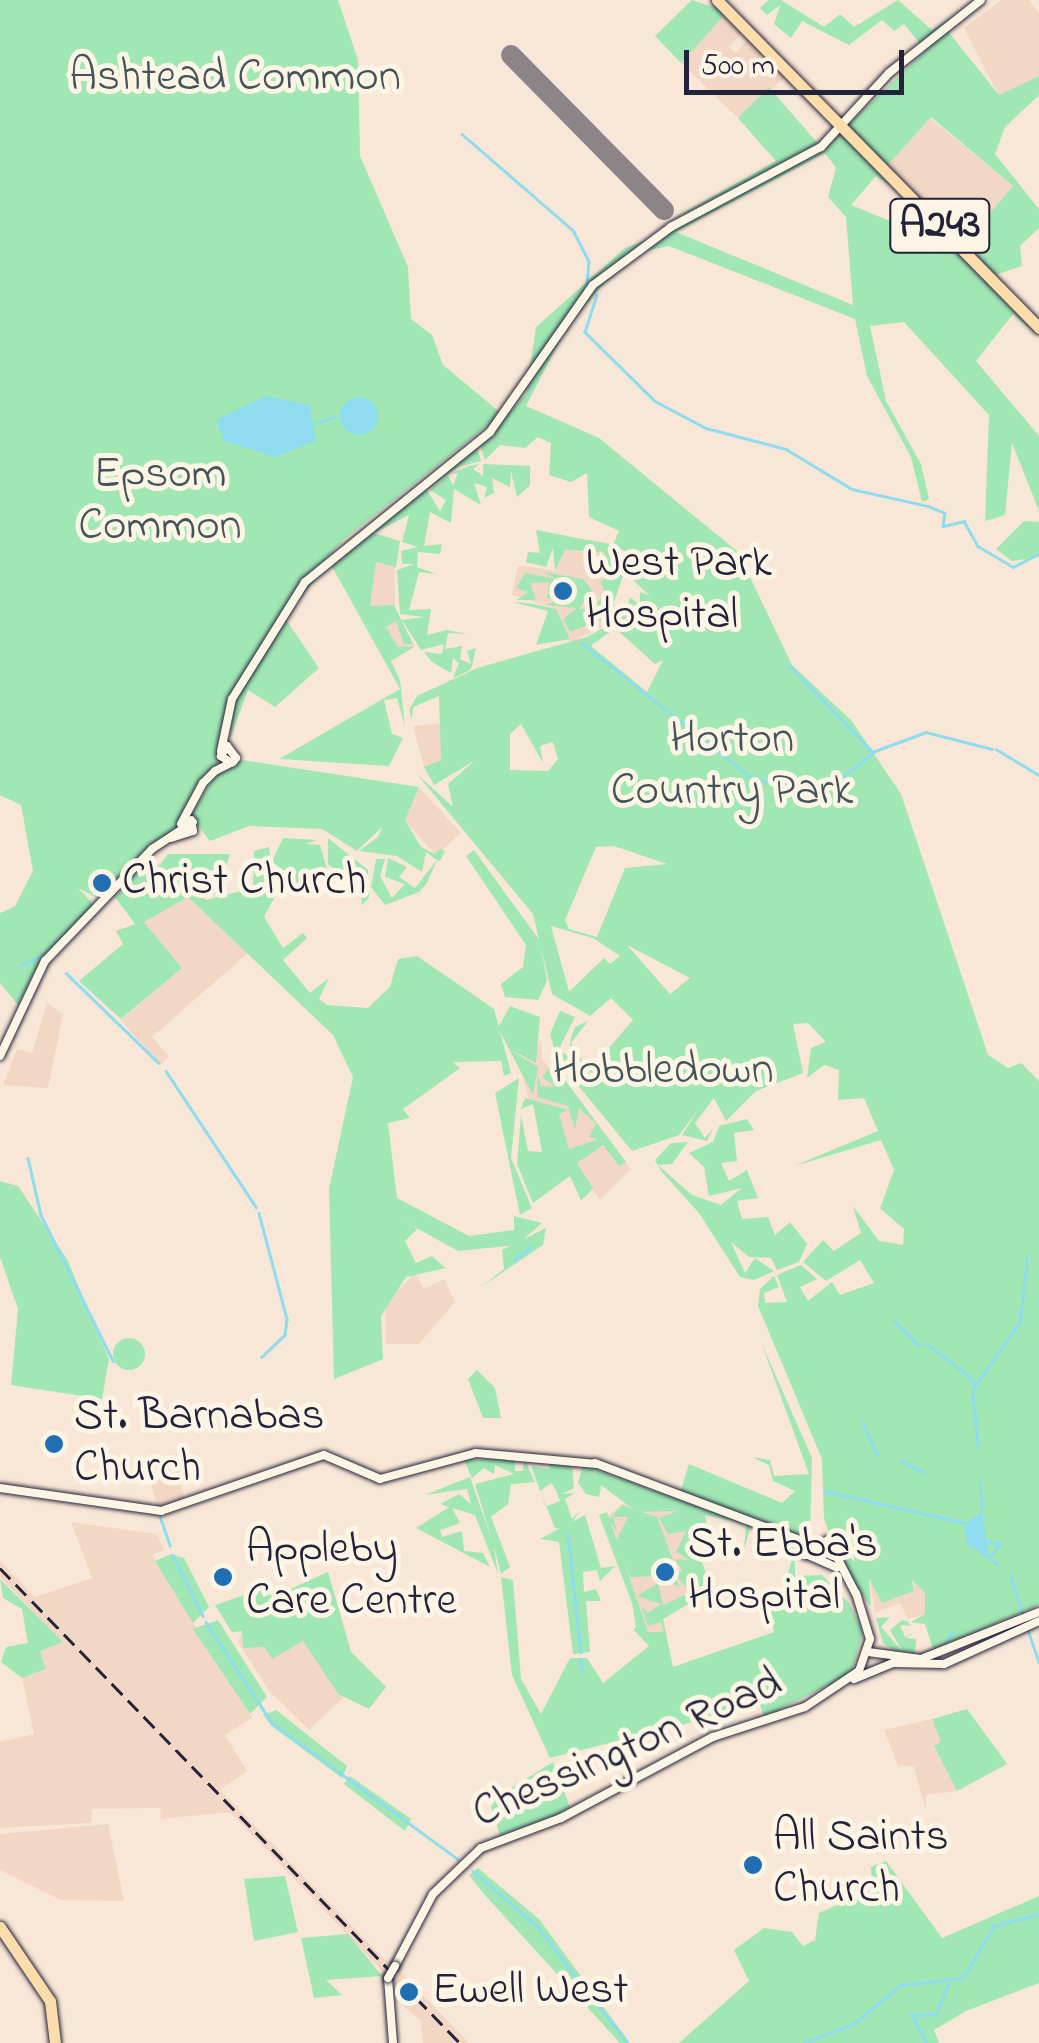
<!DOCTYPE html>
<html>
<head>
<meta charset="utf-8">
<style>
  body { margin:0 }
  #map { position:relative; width:1039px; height:2043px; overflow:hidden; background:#f8e7d6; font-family:"Indie Flower",sans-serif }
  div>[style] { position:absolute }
  .built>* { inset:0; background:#f3d7c5 }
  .green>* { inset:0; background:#a0e7b4 }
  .round { border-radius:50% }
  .water>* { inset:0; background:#8fdcef }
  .stream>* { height:2.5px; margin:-1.25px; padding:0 1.25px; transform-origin:1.25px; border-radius:1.25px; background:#8fdcef }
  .runway>* { height:20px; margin:-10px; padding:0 10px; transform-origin:10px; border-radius:10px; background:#8d8488 }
  .roads { filter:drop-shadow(0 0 2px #22223b) drop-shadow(0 0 2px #22223b) }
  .secondary>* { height:8px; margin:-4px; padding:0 4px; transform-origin:4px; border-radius:4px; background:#fcf5e5 }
  .trunk>* { height:11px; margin:-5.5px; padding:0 5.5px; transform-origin:5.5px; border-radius:5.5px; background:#fbdcab }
  .rail>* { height:2.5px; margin-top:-1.25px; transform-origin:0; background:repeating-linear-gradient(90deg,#22223b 0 15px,transparent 0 23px) }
  .bridges { filter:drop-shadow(0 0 2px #22223b) drop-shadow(0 0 2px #22223b) }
  .secondary-bridge>* { height:8px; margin:-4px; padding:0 4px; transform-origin:4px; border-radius:4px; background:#fcf5e5 }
  .dots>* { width:28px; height:28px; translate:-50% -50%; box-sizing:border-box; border:5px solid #fcf5e5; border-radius:50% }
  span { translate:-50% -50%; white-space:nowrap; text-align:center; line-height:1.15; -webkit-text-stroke:10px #fcf5e5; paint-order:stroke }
  .shield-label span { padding:2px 8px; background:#fcf5e5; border:2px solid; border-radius:8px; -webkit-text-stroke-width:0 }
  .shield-label { font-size:42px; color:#22223b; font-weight:700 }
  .park-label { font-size:45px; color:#425359 }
  .poi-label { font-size:45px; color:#22223b }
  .left { translate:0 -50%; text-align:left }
  .street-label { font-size:45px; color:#22223b }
  .scale { position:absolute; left:684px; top:50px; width:220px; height:45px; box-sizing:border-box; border:5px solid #22223b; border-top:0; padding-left:12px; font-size:30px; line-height:35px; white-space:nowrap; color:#22223b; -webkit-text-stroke:8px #fcf5e5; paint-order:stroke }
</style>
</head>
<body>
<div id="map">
  <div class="built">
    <i style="clip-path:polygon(1001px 0,1029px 0,1039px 13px,1039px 76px,999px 96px,964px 28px)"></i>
    <i style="clip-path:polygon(725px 13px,744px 30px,729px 48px,736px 53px,750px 36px,765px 49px,755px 65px,772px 55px,789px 74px,738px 118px,681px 63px)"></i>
    <i style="clip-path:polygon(930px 118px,1013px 186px,963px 245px,886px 167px)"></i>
    <i style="clip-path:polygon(587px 539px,612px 544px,610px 599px,625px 616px,570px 643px,553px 608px,512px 595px,518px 565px,556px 571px,565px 550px,584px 552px)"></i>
    <i style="clip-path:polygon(361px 554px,395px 567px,395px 610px,415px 646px,393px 660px,339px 569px)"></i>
    <i style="clip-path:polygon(442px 723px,441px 760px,424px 767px,413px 726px)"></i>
    <i style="clip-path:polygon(419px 787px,461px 833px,436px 855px,404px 820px)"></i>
    <i style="clip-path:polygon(190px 894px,248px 953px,152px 1037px,169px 1057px,160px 1065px,121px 1020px,182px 968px,144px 922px)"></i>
    <i style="clip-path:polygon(47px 1003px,63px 1014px,48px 1088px,3px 1085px,17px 1049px,32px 1053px)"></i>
    <i style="clip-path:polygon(541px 1040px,542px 1059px,631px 1169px,600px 1200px,528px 1097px,520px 1066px)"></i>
    <i style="clip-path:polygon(415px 1273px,424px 1289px,444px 1279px,455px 1302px,419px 1344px,386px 1344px,385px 1304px)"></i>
    <i style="clip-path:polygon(187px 1455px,196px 1477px,180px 1483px,186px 1501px,157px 1507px,146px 1465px)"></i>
    <i style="clip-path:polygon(624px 1503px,640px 1513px,678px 1510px,712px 1590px,661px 1618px,666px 1638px,648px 1633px,605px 1518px)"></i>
    <i style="clip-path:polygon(71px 1522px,157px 1534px,164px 1550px,152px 1555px,252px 1718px,225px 1735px,247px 1771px,220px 1790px,392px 1967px,387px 1976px,230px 1812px,161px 1819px,160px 1808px,92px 1809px,91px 1823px,0 1828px,0 1742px,34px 1734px,22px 1678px,45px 1670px,40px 1651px,62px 1642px,0 1577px,0 1561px,35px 1597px,92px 1578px)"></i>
    <i style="clip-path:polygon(328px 1572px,351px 1652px,386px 1687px,369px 1709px,348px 1693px,309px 1730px,270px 1692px,238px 1642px,242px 1631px,232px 1632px,215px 1605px,259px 1590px,275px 1596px)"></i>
    <i style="clip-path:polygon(869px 1577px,882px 1603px,914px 1591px,913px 1580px,925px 1593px,926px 1614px,908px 1619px,900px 1603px,875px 1613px)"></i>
    <i style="clip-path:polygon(932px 1719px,942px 1742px,934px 1747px,957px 1791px,926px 1795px,926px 1810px,914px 1767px,898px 1765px,884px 1730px)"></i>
    <i style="clip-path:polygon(108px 1824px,124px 1901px,61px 1900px,0 1870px,0 1834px)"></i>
    <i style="clip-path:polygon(396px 1970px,401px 1972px,469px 2043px,423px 2043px,421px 2021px,393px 1998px)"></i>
  </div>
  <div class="green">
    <i style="clip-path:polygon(0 0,338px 0,358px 60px,360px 156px,408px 267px,411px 319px,432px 335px,443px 365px,502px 414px,343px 540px,293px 593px,233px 690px,218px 762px,176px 827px,105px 902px,78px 888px,99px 910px,45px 954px,18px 1005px,0 983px,0 913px,15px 906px,33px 871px,21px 805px,0 795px)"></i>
    <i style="clip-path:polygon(692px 0,727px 12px,681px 63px,655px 36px)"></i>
    <i style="clip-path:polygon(769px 0,781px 0,824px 27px,840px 14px,854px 27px,898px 0,932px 30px,977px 0,920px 44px,904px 24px,894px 31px,882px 20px,849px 45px,802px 21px,791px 38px,774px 24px,780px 5px,767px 15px,760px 8px)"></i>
    <i style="clip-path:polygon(947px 30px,999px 95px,1039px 76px,1039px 95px,1005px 127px,995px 154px,1039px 209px,1039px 228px,1020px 246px,1022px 266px,995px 275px,963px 245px,1013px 186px,931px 117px,887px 166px,848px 125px)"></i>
    <i style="clip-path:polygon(769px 87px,819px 145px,656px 228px,776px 161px,738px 118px)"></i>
    <i style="clip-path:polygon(evenodd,841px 131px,1039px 337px,1013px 314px,976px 361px,1039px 436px,1039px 511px,1012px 443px,1005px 515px,985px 521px,989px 415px,904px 322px,870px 326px,886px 401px,921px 464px,929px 499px,922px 502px,911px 457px,867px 376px,855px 319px,669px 246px,641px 252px,604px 284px,568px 325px,526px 406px,599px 438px,738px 552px,792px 665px,851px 720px,901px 794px,988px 1055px,1008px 1068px,1021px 1063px,1039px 1081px,1039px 1605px,918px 1656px,900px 1655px,883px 1643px,876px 1618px,890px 1617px,881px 1627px,903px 1652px,890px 1630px,902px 1620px,907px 1621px,911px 1626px,900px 1625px,905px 1637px,915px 1632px,906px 1638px,916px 1639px,915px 1654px,933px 1649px,925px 1624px,911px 1622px,925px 1614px,925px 1593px,912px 1580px,914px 1591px,882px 1603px,869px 1578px,871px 1607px,840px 1563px,824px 1519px,822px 1459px,758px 1306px,760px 1289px,774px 1276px,779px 1287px,764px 1293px,765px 1303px,787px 1302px,777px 1275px,801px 1265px,817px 1279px,800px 1287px,808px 1301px,832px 1282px,840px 1295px,874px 1283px,860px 1260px,826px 1281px,803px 1262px,823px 1240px,834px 1251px,861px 1233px,853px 1206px,879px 1241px,903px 1245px,904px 1229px,880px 1208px,894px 1170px,881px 1140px,794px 1166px,878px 1131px,864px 1098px,838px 1100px,839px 1070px,824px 1065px,807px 1078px,811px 1048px,826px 1042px,808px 1023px,793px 1024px,803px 1073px,756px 1091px,726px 1121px,714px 1098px,695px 1123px,705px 1138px,713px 1128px,707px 1141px,682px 1135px,698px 1110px,679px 1135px,632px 1151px,558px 1061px,550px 1034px,560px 1011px,575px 1017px,559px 1049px,592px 1076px,593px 1074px,587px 1070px,576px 1059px,571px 1050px,570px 1044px,571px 1038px,575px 1027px,588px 1021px,571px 1043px,589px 1071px,633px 1020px,611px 998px,590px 1016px,552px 994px,533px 914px,416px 773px,453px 807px,448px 784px,474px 761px,434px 785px,424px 767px,441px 760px,439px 696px,413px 707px,412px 720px,409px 710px,417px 696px,477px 668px,587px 637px,624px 616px,630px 597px,640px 605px,640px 592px,650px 596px,632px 579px,629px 553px,613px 546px,625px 570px,613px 605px,600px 582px,609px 576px,604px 552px,565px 550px,555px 571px,553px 548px,546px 567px,526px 562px,528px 552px,540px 553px,536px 530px,613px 545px,619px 531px,589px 517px,587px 473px,571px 482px,549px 475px,551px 443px,538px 437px,525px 448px,500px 445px,485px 460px,480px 445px,526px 394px,536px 327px,625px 248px,674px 230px,841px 131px,825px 153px,836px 168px,828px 197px,846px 217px,853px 305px,676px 232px,825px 153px,841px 131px,876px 176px,895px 189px,945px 241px,929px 254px,890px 221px,851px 205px,876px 176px,841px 131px,615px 628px,655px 664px,663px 660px,647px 692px,591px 646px,615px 628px,841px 131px,521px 724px,543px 763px,540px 746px,553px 742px,558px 759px,548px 771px,510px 770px,510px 734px,521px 724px,841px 131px,614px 846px,667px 864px,625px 868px,597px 937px,569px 929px,565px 920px,596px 847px,614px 846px,841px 131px,551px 926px,593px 938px,620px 956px,610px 964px,604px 958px,569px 992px,551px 926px,841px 131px,627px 945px,690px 978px,670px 994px,627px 945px)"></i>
    <i style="clip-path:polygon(477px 447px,481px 461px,458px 467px,427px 490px,440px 511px,446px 500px,430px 490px,448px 475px,453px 485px,458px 473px,450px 474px,469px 466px,479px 464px,473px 469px,483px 476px,483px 464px,530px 466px,530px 485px,517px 497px,511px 471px,510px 487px,492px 478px,494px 493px,484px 498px,487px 487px,474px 483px,481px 505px,454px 489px,451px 523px,430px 512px,424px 546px,442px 544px,440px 554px,418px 552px,417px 567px,436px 574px,419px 572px,409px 610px,431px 609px,427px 635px,447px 630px,467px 634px,448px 633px,445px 649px,462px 646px,460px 659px,471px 664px,467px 651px,476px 648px,472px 667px,468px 671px,453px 678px,459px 663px,453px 658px,451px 673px,432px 662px,424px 652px,442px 654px,444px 644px,421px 650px,402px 620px,424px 617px,400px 614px,397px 570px,414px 564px,402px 564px,401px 551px,418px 547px,402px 542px,409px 515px,374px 533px,400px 541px,396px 567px,376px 562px,370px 606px,394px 605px,413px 644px,404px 644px,396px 621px,386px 627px,398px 647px,414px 647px,391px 661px,400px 680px,405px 727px,397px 698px,384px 700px,392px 734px,403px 738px,389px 766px,279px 759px,400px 689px,330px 563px,284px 617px,319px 668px,275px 707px,248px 690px,230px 739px,235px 695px,277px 621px,305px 584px,332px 557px)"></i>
    <i style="clip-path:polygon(1024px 521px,1039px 522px,1039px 557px,1012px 561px,996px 549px)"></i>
    <i style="clip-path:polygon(543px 572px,583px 579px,592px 590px,579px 609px,594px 609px,601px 598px,617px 614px,570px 632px,563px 619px,577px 608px,546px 605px,557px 600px,547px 598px,549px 582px,530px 583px,536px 600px,517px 600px,528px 592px,516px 588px,525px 573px,557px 579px)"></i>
    <i style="clip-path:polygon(516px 603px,516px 602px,533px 604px,556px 609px,570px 639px,536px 645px,548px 611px)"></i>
    <i style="clip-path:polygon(242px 760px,419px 787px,405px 820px,421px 847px,435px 854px,440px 849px,445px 851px,440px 861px,437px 860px,428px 880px,427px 883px,419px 892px,385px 905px,371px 887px,376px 859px,385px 859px,380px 876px,392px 898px,405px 884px,385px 877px,388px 858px,407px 867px,399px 877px,415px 888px,437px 860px,426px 852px,422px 872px,397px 856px,359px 851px,378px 837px,382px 827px,357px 851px,322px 829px,249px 826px,210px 841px,190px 815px,217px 773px)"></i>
    <i style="clip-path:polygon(283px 838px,317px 840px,306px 844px,320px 845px,328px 873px,299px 885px,272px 861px)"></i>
    <i style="clip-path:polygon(328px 838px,368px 870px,369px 898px,362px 905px,360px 890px,328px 864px)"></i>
    <i style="clip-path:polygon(269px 847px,271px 865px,293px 884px,279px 889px,264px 917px,283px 948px,303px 933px,307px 938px,283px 960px,310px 993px,329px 978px,319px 999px,327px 1005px,368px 1008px,390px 987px,398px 959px,417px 956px,494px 1009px,511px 1073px,504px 1076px,501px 1061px,453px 1062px,460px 1068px,403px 1109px,410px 1118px,388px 1123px,397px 1198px,469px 1236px,514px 1230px,514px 1216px,542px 1223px,517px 1245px,458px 1251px,402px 1220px,417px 1229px,405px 1241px,416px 1263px,432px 1256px,446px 1268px,406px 1277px,381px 1316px,383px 1359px,334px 1379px,329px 1189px,353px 1077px,333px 1035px,188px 897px,144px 922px,182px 968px,121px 1019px,79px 981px,123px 944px,116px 931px,135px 924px,115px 897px,149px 856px,159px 866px,168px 854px,230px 854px,217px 893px,206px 898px,198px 877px,188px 880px,206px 900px,253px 888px,254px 851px)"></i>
    <i style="clip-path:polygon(474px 850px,540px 941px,547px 981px,538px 1000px,505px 997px,501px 984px,523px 967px,526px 945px,466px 856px)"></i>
    <i style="clip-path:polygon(510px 1006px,540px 1017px,536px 1063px,509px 1049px,538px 1067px,533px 1095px,498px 1028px)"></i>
    <i style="clip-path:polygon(553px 1064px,626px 1162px,619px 1166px,603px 1145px,577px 1163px,593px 1188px,587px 1195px,581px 1200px,570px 1176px,533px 1203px,517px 1164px,521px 1115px,528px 1151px,542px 1152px,533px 1104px,521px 1109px,525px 1098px,568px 1110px,559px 1114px,569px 1149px,599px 1139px,589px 1137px,596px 1124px,579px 1108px,575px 1129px,568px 1106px,537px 1097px,538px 1075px,541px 1086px,556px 1087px,542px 1077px)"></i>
    <i style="clip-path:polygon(519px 1078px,511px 1158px,532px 1208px,520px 1215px,495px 1093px)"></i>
    <i style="clip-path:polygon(747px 1119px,754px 1130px,734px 1133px,737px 1161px,721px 1163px,729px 1181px,747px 1170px,758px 1198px,737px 1201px,742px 1219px,768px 1217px,775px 1235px,790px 1222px,807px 1244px,799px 1262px,777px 1270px,771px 1258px,749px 1257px,731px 1242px,745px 1273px,755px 1258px,774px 1271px,754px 1280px,740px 1277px,699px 1213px,661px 1171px,655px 1160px,671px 1143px,688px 1142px,672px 1164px,658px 1165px,692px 1195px,721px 1205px,742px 1188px,709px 1196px,704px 1167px,689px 1153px,713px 1142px,719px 1126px)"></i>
    <i style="clip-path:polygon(0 1181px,18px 1186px,67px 1259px,109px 1359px,102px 1399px,11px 1385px,18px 1309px,0 1257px)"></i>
    <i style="clip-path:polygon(546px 1228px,543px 1245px,481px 1287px,504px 1269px,502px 1250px)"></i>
    <i class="round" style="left:113px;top:1338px;width:32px;height:32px"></i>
    <i style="clip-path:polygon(761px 1342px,812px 1458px,810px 1539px,680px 1493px,689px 1464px,782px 1503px,795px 1491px,773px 1481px,769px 1465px,752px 1457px,770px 1460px,774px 1476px,809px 1474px)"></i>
    <i style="clip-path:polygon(477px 1370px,495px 1388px,501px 1418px,483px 1418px,468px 1379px)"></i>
    <i style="clip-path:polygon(515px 1458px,515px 1471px,523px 1471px,524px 1458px,535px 1482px,511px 1484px,508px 1504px,491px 1517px,510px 1567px,501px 1574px,494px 1547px,498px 1574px,475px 1515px,440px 1504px,459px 1494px,471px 1504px,467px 1489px,425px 1495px,470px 1477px,492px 1540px,475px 1484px,514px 1474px,495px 1465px,494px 1474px,484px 1468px,472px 1478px,464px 1460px)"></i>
    <i style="clip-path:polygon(551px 1461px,572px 1465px,574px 1488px,562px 1494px,575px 1493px,565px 1499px,572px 1519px,580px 1510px,572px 1523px,562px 1529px,555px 1528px,541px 1493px,547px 1506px,560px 1501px,556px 1490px,551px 1483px,540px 1491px,531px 1466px,549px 1469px)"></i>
    <i style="clip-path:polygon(583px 1465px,751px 1526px,744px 1549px,746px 1524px,705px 1515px,710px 1541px,694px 1540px,712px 1590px,663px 1619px,673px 1667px,774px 1632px,769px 1604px,779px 1600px,794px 1554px,756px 1527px,795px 1547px,795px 1576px,822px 1575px,849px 1603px,863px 1632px,851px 1674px,764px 1717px,760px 1705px,550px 1758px,512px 1675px,501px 1577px,513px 1580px,521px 1679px,541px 1714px,570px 1658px,587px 1658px,603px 1683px,649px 1646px,634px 1630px,627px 1638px,636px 1627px,632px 1603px,599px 1515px,607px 1512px,648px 1632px,664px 1632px,661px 1622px,648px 1626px,641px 1606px,648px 1613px,661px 1604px,637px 1596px,658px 1583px,663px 1605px,691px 1592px,675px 1575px,679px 1587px,665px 1580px,673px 1571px,683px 1572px,675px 1559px,689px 1560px,676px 1552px,686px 1531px,668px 1534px,659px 1518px,677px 1511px,637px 1512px,601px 1485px,599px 1497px,586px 1494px,578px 1483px)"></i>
    <i style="clip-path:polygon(622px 1505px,657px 1517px,673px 1560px,668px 1576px,630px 1577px,616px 1541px,628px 1517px,613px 1517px,617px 1532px,609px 1520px)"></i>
    <i style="clip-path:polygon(451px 1506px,460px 1523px,440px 1530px,442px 1537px,462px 1531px,464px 1551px,483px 1553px,490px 1567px,416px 1528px)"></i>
    <i style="clip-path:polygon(585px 1515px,601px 1568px,615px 1566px,600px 1581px,597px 1570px,583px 1572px,584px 1592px,596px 1589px,601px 1601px,586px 1601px,590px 1652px,573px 1654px,559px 1542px,540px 1539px)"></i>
    <i style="clip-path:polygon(171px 1554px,184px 1558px,209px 1607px,193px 1623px,155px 1561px)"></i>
    <i style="clip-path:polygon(328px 1572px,351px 1652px,386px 1687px,369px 1709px,338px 1694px,303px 1641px,272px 1659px,264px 1647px,243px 1648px,242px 1631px,232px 1632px,215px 1605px,259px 1590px,275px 1596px)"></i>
    <i style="clip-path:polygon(0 1579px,63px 1642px,40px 1651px,46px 1669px,22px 1678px,1px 1662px,6px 1647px,28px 1643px,22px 1609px,3px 1598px)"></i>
    <i style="clip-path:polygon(218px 1620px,267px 1697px,250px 1714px,193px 1629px)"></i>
    <i style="clip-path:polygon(967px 1709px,1007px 1764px,957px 1791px,934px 1746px,941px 1741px,932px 1719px)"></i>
    <i style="clip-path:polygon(276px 1710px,347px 1766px,342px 1778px,273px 1727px,263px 1715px)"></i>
    <i style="clip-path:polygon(553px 1762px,571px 1810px,500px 1835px,491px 1807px,498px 1796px)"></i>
    <i style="clip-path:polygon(350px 1776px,411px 1819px,405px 1831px,344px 1784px)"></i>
    <i style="clip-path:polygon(886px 1861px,942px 1938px,1039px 1896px,1039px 1983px,966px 2011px,934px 2030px,939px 2043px,679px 2043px,749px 1981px,734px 1950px,764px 1928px,792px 1932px,803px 1946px,815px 1940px,819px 1913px,872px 1890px,871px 1867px)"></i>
    <i style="clip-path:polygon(478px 1868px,539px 1919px,630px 2043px,620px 2043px,484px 1894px,469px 1875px)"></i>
    <i style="clip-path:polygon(285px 1876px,298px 1932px,254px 1941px,244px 1879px)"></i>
    <i style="clip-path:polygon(348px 1934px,382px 1976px,326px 1980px,342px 1995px,314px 1998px,301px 1938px)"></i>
  </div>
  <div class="water">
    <i style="clip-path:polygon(266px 396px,310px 405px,316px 441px,275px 457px,224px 441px,216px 420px)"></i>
    <i class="round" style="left:340px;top:397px;width:38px;height:38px"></i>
    <i style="clip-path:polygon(982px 1512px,988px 1551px,987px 1558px,965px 1542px,966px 1523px)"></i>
  </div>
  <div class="stream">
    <i style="left:462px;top:134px;width:147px;rotate:40.9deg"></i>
    <i style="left:573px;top:230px;width:35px;rotate:63deg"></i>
    <i style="left:589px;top:261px;width:23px;rotate:95deg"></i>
    <i style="left:597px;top:295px;width:39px;rotate:108deg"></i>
    <i style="left:585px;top:332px;width:98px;rotate:44.6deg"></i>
    <i style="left:655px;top:401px;width:58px;rotate:27.9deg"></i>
    <i style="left:706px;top:428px;width:83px;rotate:14.7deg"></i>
    <i style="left:786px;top:449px;width:77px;rotate:31.2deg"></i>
    <i style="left:852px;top:489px;width:78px;rotate:12.6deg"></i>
    <i style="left:928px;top:506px;width:18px;rotate:22deg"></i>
    <i style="left:945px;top:513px;width:13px;rotate:99deg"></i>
    <i style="left:943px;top:526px;width:22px;rotate:-13deg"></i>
    <i style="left:964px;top:521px;width:29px;rotate:61deg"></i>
    <i style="left:978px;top:546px;width:41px;rotate:31deg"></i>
    <i style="left:1013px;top:567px;width:29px;rotate:-27deg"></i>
    <i style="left:316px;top:423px;width:20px;rotate:-18deg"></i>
    <i style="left:582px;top:643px;width:213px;rotate:38.5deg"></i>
    <i style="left:749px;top:776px;width:68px;rotate:17.1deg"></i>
    <i style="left:790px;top:666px;width:118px;rotate:46deg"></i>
    <i style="left:996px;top:749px;width:50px;rotate:31.2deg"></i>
    <i style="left:821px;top:794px;width:69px;rotate:-38.5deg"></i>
    <i style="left:875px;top:751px;width:54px;rotate:-20.4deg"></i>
    <i style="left:926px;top:732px;width:68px;rotate:14.4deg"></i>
    <i style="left:21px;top:965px;width:19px;rotate:-25deg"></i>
    <i style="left:66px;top:973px;width:129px;rotate:44.1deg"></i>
    <i style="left:166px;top:1071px;width:163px;rotate:56.5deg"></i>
    <i style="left:28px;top:1158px;width:58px;rotate:77.2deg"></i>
    <i style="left:41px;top:1215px;width:163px;rotate:63.7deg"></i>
    <i style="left:259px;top:1213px;width:110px;rotate:75.2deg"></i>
    <i style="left:287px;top:1319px;width:16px;rotate:97deg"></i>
    <i style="left:285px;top:1335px;width:32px;rotate:136deg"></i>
    <i style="left:514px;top:1260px;width:21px;rotate:-39deg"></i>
    <i style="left:894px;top:1321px;width:35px;rotate:44deg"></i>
    <i style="left:926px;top:1343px;width:49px;rotate:37.6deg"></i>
    <i style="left:966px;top:1374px;width:13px;rotate:48deg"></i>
    <i style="left:863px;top:1423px;width:35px;rotate:65deg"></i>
    <i style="left:978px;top:1449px;width:59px;rotate:-95.8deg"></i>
    <i style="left:972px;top:1390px;width:83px;rotate:-54.8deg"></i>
    <i style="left:1020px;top:1322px;width:64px;rotate:-83.8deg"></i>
    <i style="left:901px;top:1461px;width:25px;rotate:26deg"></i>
    <i style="left:980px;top:1482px;width:14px;rotate:86deg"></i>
    <i style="left:824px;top:1491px;width:146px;rotate:12.7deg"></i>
    <i style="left:982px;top:1497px;width:14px;rotate:90deg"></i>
    <i style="left:160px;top:1516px;width:31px;rotate:71deg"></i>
    <i style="left:568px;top:1534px;width:119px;rotate:83.7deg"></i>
    <i style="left:987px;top:1541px;width:14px;rotate:12deg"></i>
    <i style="left:1001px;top:1544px;width:18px;rotate:131deg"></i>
    <i style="left:173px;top:1555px;width:68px;rotate:63.8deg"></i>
    <i style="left:987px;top:1556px;width:13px;rotate:39deg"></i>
    <i style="left:1011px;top:1577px;width:39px;rotate:72deg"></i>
    <i style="left:206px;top:1622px;width:121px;rotate:56.8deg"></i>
    <i style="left:272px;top:1723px;width:230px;rotate:36.2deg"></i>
    <i style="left:1028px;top:1630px;width:34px;rotate:71deg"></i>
    <i style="left:947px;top:1639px;width:9px;rotate:-49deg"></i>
    <i style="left:581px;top:1660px;width:12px;rotate:81deg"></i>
    <i style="left:473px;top:1871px;width:84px;rotate:40.7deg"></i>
    <i style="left:537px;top:1926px;width:148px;rotate:52.1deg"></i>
    <i style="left:803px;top:2043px;width:53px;rotate:-20.8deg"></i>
    <i style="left:853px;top:2024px;width:62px;rotate:-39.1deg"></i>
    <i style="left:901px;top:1985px;width:62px;rotate:-6.4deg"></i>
    <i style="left:963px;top:1978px;width:61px;rotate:-59.2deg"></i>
    <i style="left:994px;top:1926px;width:47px;rotate:-14.9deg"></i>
    <i style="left:926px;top:2043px;width:32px;rotate:-118deg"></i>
    <i style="left:911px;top:2015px;width:25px;rotate:-2deg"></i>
    <i style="left:936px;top:2014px;width:31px;rotate:-68deg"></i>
  </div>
  <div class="runway">
    <i style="left:511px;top:55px;width:218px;rotate:45.4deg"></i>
  </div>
  <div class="roads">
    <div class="secondary">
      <i style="left:221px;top:751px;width:53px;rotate:-78.1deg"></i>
      <i style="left:232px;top:699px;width:138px;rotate:-58deg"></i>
      <i style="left:305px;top:582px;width:238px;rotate:-39deg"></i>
      <i style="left:490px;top:432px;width:179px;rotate:-55deg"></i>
      <i style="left:593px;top:285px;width:97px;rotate:-36.6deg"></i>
      <i style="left:671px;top:227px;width:170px;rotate:-28.1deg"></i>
      <i style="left:821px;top:147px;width:100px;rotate:-47.4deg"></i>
      <i style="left:889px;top:73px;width:117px;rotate:-38.4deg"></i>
      <i style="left:181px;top:824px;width:47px;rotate:-61.8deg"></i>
      <i style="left:203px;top:783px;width:17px;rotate:-45deg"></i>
      <i style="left:215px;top:771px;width:20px;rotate:-27deg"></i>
      <i style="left:233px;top:762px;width:5px;rotate:-53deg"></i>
      <i style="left:236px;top:758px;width:15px;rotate:-127deg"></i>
      <i style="left:227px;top:746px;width:12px;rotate:121deg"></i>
      <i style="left:221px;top:756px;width:12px;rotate:35deg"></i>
      <i style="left:171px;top:838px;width:23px;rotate:-18deg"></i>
      <i style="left:193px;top:831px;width:11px;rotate:-100deg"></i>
      <i style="left:0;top:1056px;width:105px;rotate:-64.7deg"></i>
      <i style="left:45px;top:961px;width:155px;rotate:-46.3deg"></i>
      <i style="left:152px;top:849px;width:49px;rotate:-33.4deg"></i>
      <i style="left:595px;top:1463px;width:230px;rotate:20.6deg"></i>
      <i style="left:0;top:1488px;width:163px;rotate:8.1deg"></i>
      <i style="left:161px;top:1511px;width:172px;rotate:-19deg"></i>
      <i style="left:324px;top:1455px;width:61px;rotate:23.2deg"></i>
      <i style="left:380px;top:1479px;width:99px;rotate:-15.2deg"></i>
      <i style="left:476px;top:1453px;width:121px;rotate:5.2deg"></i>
      <i style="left:804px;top:1553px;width:36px;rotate:24deg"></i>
      <i style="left:805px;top:1555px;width:27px;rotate:-33deg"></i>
      <i style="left:828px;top:1540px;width:61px;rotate:62.6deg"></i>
      <i style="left:868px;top:1652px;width:53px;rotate:7.5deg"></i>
      <i style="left:921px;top:1659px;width:127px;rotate:-21.7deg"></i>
      <i style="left:854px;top:1679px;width:42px;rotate:-22.3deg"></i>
      <i style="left:893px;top:1663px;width:51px;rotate:1.1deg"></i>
      <i style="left:944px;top:1664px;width:104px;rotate:-24.4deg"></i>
      <i style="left:395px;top:1966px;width:81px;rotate:-62.2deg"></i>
      <i style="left:433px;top:1894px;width:66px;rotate:-43.8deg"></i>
      <i style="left:481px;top:1848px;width:85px;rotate:-20.6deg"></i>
      <i style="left:561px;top:1818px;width:172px;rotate:-28.1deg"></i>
      <i style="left:713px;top:1737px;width:97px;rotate:-18.1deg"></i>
      <i style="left:805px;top:1707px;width:65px;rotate:-33.7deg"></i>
      <i style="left:859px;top:1671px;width:34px;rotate:-71deg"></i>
      <i style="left:870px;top:1639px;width:48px;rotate:-106.9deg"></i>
      <i style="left:388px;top:1978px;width:65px;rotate:85.6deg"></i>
    </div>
    <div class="trunk">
      <i style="left:717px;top:0;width:460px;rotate:45.5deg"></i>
      <i style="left:0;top:1927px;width:89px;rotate:56deg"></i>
      <i style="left:50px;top:2001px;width:42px;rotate:83.2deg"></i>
    </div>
  </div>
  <div class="rail">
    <i style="left:0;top:1568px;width:661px;rotate:45.92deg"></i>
  </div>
  <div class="bridges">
    <div class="secondary-bridge">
      <i style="left:388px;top:1978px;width:14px;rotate:-60deg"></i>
    </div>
  </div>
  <div class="dots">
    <i style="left:563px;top:591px;background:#1f6fb2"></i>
    <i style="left:102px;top:883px;background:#1f6fb2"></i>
    <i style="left:54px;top:1444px;background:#1f6fb2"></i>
    <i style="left:665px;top:1572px;background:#1f6fb2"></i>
    <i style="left:223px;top:1577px;background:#1f6fb2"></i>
    <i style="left:753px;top:1865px;background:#1f6fb2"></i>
    <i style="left:409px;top:1992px;background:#1f6fb2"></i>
  </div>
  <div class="shield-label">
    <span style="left:940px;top:226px">A243</span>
  </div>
  <div class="park-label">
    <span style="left:235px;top:79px">Ashtead Common</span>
    <span style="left:160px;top:502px">Epsom<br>Common</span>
    <span style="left:732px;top:767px">Horton<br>Country Park</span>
    <span style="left:663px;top:1072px">Hobbledown</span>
  </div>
  <div class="poi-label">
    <span class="left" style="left:586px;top:591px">West Park<br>Hospital</span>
    <span class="left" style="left:122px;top:883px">Christ Church</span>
    <span class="left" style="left:74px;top:1444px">St. Barnabas<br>Church</span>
    <span class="left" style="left:688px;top:1572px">St. Ebba's<br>Hospital</span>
    <span class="left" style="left:246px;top:1577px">Appleby<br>Care Centre</span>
    <span class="left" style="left:773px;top:1865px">All Saints<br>Church</span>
    <span class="left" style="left:432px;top:1992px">Ewell West</span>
  </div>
  <div class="street-label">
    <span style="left:628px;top:1750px;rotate:-24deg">Chessington Road</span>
  </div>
  <div class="scale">500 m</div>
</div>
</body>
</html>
